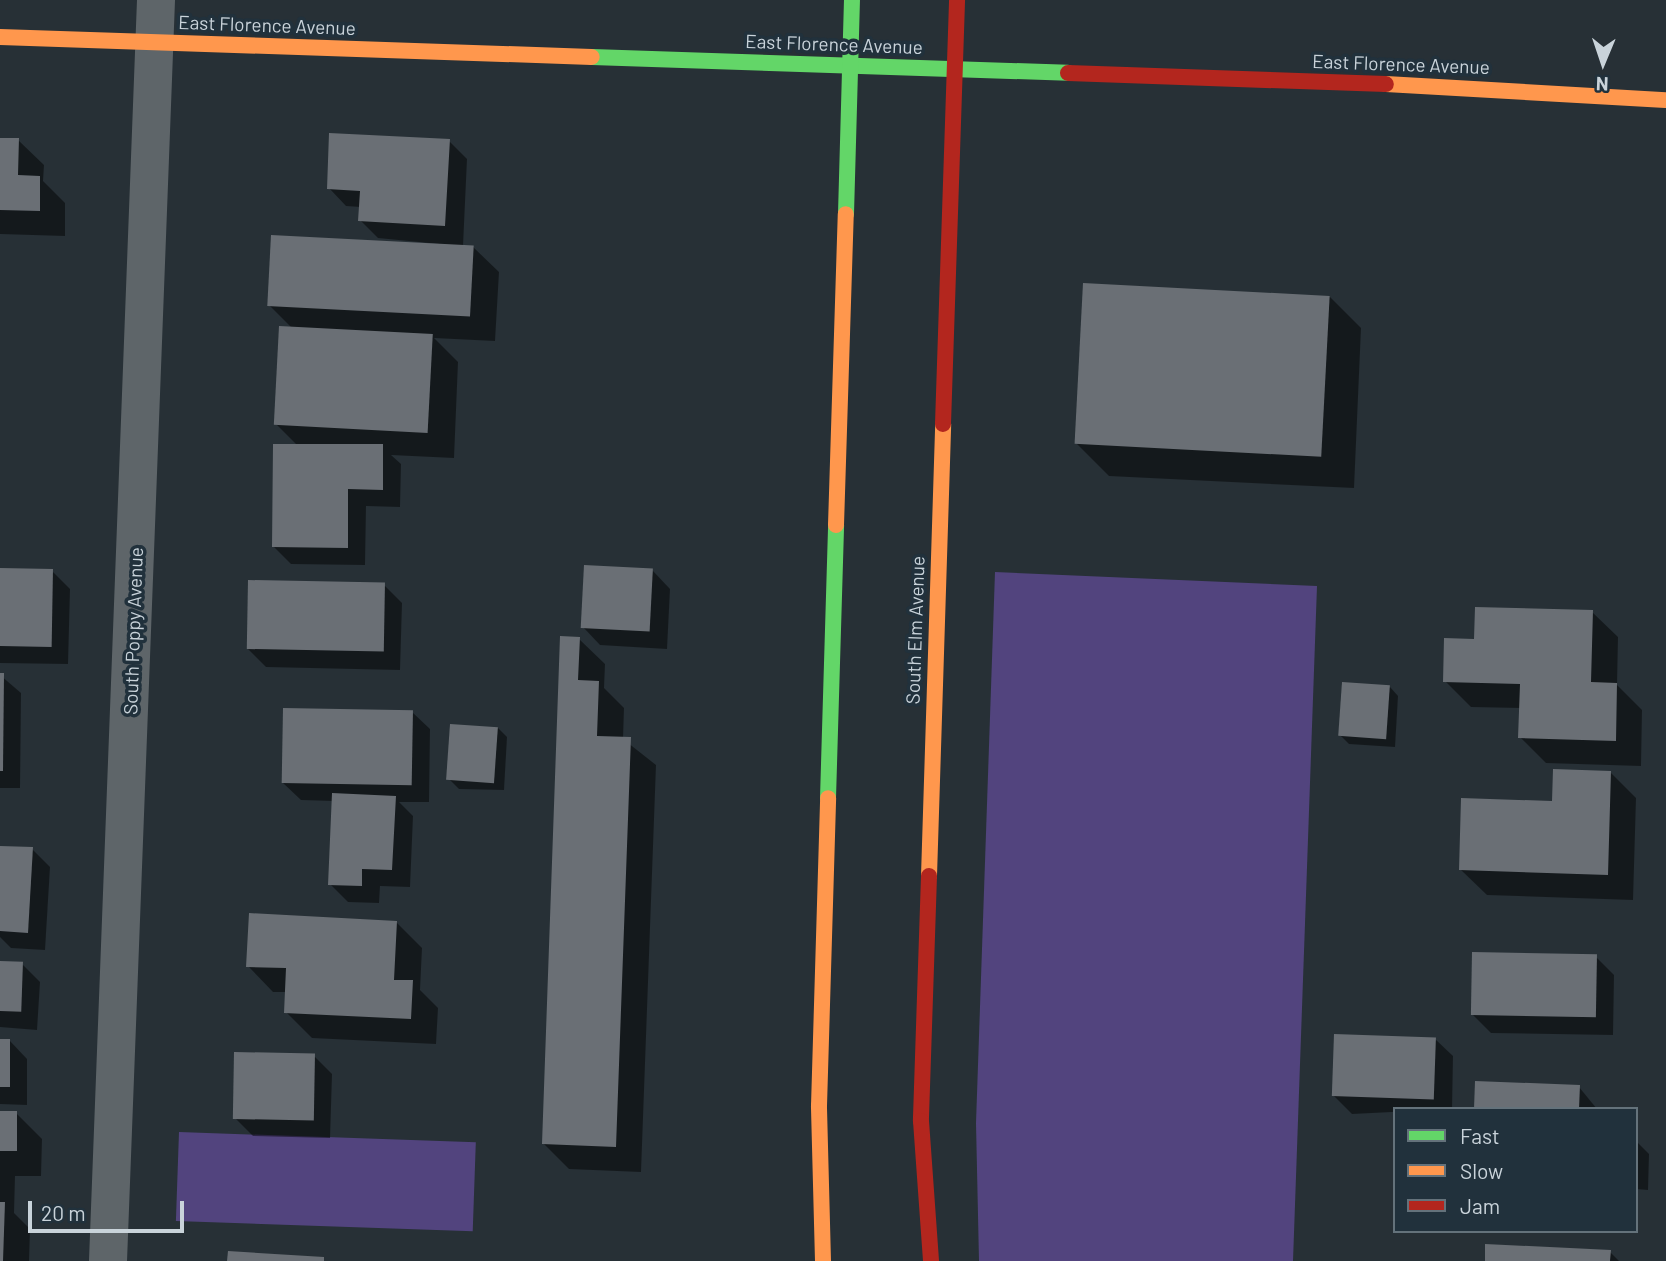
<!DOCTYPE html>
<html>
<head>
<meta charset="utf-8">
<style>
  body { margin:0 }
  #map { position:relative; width:1666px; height:1261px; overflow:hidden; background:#273036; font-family:Barlow,sans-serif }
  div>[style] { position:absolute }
  .green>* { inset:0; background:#52447e; transform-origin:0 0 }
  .shadow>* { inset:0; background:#0007 }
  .building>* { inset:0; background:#6a6f75; transform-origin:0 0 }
  .street>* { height:38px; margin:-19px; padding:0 19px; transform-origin:19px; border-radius:19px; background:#5e6569 }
  .fast>* { height:16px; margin:-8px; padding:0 8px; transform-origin:8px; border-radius:8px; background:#63d668 }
  .slow>* { height:16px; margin:-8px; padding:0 8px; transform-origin:8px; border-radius:8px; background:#ff974d }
  .jam>* { height:16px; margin:-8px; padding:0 8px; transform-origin:8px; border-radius:8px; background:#b3261e }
  span { translate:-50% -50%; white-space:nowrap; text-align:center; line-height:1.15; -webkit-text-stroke:7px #21313c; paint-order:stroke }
  .street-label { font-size:19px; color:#c9d3da }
  .legend { position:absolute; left:1393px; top:1107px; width:245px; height:126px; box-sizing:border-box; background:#21313c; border:2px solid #64727b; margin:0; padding:9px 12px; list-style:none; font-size:21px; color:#c9d3da }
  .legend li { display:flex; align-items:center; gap:14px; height:35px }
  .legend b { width:35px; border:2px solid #64727b }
  .north { position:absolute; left:1568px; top:28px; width:70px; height:70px; -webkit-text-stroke:5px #21313c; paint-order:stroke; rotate:182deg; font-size:19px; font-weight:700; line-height:28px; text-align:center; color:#c9d3da }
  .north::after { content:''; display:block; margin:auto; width:24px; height:32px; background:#c9d3da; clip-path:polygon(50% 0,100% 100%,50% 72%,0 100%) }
  .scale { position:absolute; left:28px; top:1201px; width:156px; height:32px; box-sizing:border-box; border:4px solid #c9d3da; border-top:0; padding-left:9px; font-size:21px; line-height:24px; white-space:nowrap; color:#c9d3da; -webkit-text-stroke:5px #21313c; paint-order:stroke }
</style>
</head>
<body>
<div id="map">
  <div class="green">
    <i style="clip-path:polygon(995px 572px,1317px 586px,1293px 1261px,979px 1261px,976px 1123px)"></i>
    <i style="left:179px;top:1132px;width:297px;height:89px;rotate:2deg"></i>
  </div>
  <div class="shadow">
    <i style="clip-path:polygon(0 139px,18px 140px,44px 165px,43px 181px,65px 203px,65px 236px,0 234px)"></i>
    <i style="clip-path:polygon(449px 141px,467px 159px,463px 246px,473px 247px,499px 272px,495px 341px,434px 338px,458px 362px,454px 458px,391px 455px,401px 464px,400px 507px,366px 506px,365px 565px,291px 564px,273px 546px,298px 446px,276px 424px,293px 329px,269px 305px,450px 245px,378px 238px,360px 220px,361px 207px,346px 206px,329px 188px)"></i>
    <i style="clip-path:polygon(1329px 296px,1361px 328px,1354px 488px,1109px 476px,1077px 444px)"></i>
    <i style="clip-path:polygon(0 570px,52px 571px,70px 589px,68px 664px,0 663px)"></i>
    <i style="clip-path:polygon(653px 571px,670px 589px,667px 649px,600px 645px,583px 627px)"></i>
    <i style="clip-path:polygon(384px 585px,402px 603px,400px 670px,266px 667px,248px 649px)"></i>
    <i style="clip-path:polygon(1592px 612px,1618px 637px,1617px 685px,1642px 710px,1641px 766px,1546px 763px,1520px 737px,1521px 708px,1471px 707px,1445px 681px,1476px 641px)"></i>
    <i style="clip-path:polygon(579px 639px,605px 664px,604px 688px,624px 708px,623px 739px,656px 765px,641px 1172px,569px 1169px,544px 1144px)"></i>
    <i style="clip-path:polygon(0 675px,21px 693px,20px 788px,0 788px)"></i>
    <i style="clip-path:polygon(1390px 687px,1398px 696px,1395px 747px,1349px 744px,1340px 735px)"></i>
    <i style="clip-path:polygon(412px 712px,430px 729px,429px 802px,399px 802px,413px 816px,410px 887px,380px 886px,379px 903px,348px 902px,330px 884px,334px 801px,301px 800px,283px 783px)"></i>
    <i style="clip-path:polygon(498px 728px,507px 737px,504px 790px,459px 789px,450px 780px)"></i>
    <i style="clip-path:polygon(1611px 773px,1636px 798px,1633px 900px,1487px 895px,1461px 870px,1554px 803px)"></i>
    <i style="clip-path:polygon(0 847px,32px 849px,50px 867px,45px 950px,11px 948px,0 937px)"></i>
    <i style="clip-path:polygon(396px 922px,422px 948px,420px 990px,438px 1008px,436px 1044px,312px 1038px,286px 1012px,287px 992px,273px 992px,248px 966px)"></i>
    <i style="clip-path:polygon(1596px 957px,1614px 975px,1613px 1035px,1491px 1033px,1473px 1015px)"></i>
    <i style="clip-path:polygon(0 963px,22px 964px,40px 982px,37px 1030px,0 1027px)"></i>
    <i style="clip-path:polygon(1435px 1039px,1453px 1056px,1452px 1109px,1352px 1114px,1334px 1096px)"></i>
    <i style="clip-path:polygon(0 1041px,10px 1041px,27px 1059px,27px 1105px,0 1104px)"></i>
    <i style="clip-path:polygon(314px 1056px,332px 1074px,330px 1138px,253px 1136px,235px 1118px)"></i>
    <i style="clip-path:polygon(1579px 1087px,1597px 1109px,1475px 1109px)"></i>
    <i style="clip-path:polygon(0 1113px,16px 1113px,42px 1139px,41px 1176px,15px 1176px,14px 1213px,30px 1229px,29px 1261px,0 1261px)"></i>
    <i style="clip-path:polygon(1636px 1141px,1649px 1154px,1648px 1190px,1636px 1189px)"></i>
    <i style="clip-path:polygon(1610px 1252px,1619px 1261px,1486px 1261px)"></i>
  </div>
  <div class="building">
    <i style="clip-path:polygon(329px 133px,450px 139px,445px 226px,358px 221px,360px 191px,327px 189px)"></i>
    <i style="clip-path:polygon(0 138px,19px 138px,18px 175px,40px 176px,40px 211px,0 210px)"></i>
    <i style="left:271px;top:235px;width:203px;height:71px;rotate:3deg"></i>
    <i style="left:1083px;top:283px;width:247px;height:161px;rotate:3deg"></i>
    <i style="left:279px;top:326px;width:154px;height:99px;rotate:3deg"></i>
    <i style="clip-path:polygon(273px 444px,383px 444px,383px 490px,348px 489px,348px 548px,272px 547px)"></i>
    <i style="left:584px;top:565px;width:69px;height:63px;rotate:3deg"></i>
    <i style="left:0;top:568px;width:53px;height:78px;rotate:1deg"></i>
    <i style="left:248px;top:580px;width:137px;height:69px;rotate:1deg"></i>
    <i style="clip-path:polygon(1475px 607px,1593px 610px,1591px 682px,1617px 683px,1616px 741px,1518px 738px,1520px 684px,1443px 682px,1444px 638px,1474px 639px)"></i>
    <i style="clip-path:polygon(560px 636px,580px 637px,578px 680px,599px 681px,597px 736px,631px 737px,616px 1147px,542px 1144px)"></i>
    <i style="clip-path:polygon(0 673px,4px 673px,3px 771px,0 771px)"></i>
    <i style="left:1342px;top:682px;width:48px;height:54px;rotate:4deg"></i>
    <i style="left:283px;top:708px;width:130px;height:75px;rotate:1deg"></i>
    <i style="left:450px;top:724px;width:48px;height:56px;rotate:4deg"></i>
    <i style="clip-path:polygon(1553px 769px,1611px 771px,1608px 875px,1459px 870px,1461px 798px,1552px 801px)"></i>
    <i style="clip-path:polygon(332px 793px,396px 796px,392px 870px,362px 869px,362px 886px,328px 885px)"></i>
    <i style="clip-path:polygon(0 846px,33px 847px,28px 933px,0 931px)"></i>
    <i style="clip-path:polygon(249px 913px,397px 921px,394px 980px,413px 980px,411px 1019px,284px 1013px,286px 968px,246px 967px)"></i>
    <i style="left:1472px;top:952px;width:125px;height:63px;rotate:1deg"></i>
    <i style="left:0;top:961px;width:23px;height:50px;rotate:2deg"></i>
    <i style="left:1334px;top:1034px;width:102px;height:62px;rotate:2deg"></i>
    <i style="left:0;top:1039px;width:10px;height:48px"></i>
    <i style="left:234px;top:1052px;width:81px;height:67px;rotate:1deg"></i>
    <i style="clip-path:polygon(1475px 1081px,1580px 1085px,1579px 1109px,1474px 1109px)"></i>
    <i style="left:0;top:1111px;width:17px;height:40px"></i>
    <i style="clip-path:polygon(0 1202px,5px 1202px,3px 1261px,0 1261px)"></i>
    <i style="clip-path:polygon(1485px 1244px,1611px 1250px,1610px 1261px,1485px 1261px)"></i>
    <i style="clip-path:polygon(228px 1251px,324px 1257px,324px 1261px,227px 1261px)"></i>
  </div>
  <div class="street">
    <i style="left:108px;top:1261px;width:1262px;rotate:-87.82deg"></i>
  </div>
  <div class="fast">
    <i style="left:592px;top:57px;width:476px;rotate:1.9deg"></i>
    <i style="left:846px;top:214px;width:214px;rotate:-88.4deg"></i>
    <i style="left:828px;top:798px;width:273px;rotate:-88.3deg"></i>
  </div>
  <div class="slow">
    <i style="left:0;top:37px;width:592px;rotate:1.93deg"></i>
    <i style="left:1386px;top:84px;width:280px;rotate:3.3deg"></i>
    <i style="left:836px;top:525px;width:311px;rotate:-88.2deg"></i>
    <i style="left:929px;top:876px;width:452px;rotate:-88.2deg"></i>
    <i style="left:823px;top:1261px;width:155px;rotate:-91.5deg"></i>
    <i style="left:819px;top:1106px;width:308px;rotate:-88.3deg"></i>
  </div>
  <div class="jam">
    <i style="left:1068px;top:73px;width:318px;rotate:2deg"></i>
    <i style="left:943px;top:424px;width:424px;rotate:-88.1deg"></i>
    <i style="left:929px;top:876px;width:245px;rotate:91.9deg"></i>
    <i style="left:921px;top:1121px;width:140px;rotate:85.9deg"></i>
  </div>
  <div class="street-label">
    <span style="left:267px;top:25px;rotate:2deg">East Florence Avenue</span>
    <span style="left:834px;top:44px;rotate:2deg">East Florence Avenue</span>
    <span style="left:1401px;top:64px;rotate:2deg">East Florence Avenue</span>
    <span style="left:915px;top:630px;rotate:-88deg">South Elm Avenue</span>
    <span style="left:133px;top:631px;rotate:-88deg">South Poppy Avenue</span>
  </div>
  <ul class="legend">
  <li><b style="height:9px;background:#63d668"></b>Fast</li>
  <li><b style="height:9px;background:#ff974d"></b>Slow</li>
  <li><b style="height:9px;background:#b3261e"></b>Jam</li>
  </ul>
  <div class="north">N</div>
  <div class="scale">20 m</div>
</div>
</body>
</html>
